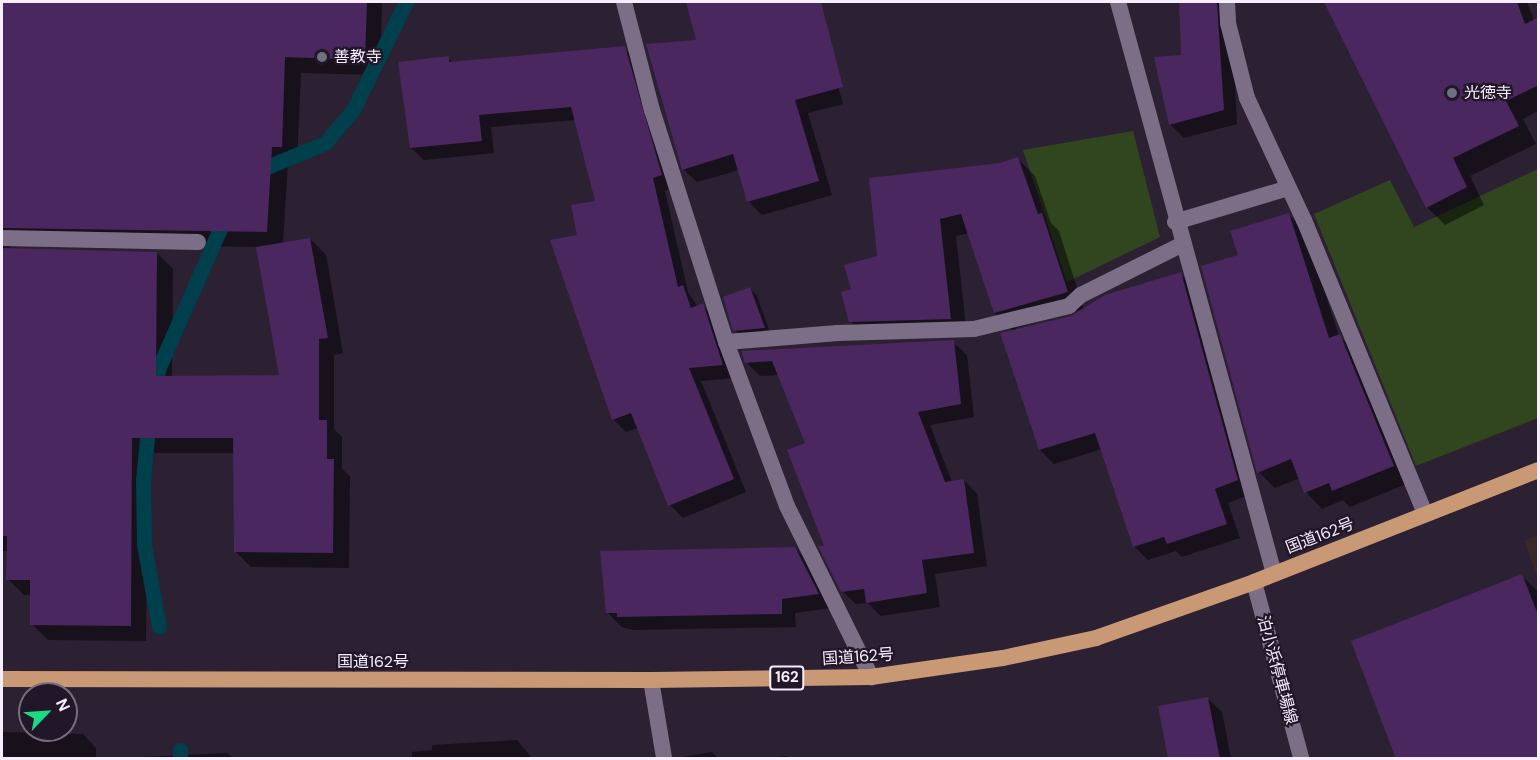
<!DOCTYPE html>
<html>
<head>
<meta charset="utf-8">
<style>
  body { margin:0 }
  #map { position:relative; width:1540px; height:760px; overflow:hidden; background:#2c2033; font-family:"DM Sans","Noto Sans JP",sans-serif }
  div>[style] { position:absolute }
  .education>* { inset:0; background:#3a272a }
  .green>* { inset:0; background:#31461f }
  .shadow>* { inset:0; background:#0007 }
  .stream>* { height:15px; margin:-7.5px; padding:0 7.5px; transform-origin:7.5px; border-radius:7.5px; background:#003f4c }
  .building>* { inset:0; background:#4b275f }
  .service>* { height:16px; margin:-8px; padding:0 8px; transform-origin:8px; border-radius:8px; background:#7c6e86 }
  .minor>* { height:16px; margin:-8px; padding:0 8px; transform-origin:8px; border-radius:8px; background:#7c6e86 }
  .secondary>* { height:16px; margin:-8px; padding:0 8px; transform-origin:8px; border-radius:8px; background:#7c6e86 }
  .trunk>* { height:16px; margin:-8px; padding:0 8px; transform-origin:8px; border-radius:8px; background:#c99874 }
  .dots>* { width:16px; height:16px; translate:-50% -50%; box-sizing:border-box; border:3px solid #221729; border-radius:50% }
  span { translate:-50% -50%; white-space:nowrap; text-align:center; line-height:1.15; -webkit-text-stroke:4.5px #221729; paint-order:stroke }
  .shield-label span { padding:2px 4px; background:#221729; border:2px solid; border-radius:4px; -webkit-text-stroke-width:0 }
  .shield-label { font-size:15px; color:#f6eefc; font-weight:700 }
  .poi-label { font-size:16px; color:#f6eefc }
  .left { translate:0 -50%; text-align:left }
  .street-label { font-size:16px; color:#f6eefc }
  .frame { position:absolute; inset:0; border:3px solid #f6eefc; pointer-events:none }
  .north { position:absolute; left:18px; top:682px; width:60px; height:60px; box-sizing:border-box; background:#221729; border:2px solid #776d7d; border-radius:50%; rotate:65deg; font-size:16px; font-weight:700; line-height:24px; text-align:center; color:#f6eefc }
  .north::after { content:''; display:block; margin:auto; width:21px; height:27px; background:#1cd988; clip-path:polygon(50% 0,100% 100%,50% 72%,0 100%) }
</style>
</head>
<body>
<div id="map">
  <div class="education">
    <i style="clip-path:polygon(1538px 535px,1538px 578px,1524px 541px)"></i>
  </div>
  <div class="green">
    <i style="clip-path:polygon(1133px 131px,1160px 237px,1067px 282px,1023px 150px)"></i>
    <i style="clip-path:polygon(1538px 169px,1538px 418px,1416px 466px,1314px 214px,1390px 180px,1414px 227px)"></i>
  </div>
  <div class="shadow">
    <i style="clip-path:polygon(evenodd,2px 2px,382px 2px,380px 75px,301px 73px,297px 162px,288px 162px,283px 244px,310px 239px,326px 255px,343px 353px,334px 355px,334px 429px,342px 437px,342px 469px,350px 476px,349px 568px,251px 567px,235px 551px,235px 453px,147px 453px,146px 641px,48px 640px,32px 624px,32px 595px,24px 595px,8px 579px,8px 551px,2px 551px,2px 2px,19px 243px,258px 247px,281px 377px,172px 377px,173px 269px,157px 253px,5px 250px,19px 243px)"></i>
    <i style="clip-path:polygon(687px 2px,815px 2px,843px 104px,808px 113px,832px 195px,762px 215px,748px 201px,739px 170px,697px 182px,683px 169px,698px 41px)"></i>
    <i style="clip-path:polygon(1180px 2px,1231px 2px,1237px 124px,1184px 138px,1170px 124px,1183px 56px)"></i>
    <i style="clip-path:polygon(1326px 2px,1527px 2px,1534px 21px,1538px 19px,1538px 111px,1523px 119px,1536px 144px,1470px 176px,1484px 205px,1445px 225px,1427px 207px)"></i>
    <i style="clip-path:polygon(624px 48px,637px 61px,674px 188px,665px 191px,688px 292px,698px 307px,702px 305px,715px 318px,735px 378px,701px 381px,746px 492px,683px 518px,670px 505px,638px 428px,626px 432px,613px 419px,579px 236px,597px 202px,576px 120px,491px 127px,494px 153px,424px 160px,411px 148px,448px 58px,453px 63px)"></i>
    <i style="clip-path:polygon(evenodd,1018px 159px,1035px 176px,1051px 223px,1059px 231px,1084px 310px,1180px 274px,1195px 288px,1251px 494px,1228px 503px,1240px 538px,1182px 557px,1176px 551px,1148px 560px,1134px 546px,1102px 449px,1054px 464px,1040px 450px,1014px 332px,995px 313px,969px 233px,956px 236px,967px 336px,867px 338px,850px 321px,852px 291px,878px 258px,1000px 165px,1018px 159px,1083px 309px,1072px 318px,1017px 331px,1016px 328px,1083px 309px)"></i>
    <i style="clip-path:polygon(1289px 215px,1305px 231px,1339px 336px,1356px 352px,1409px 483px,1350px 507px,1343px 500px,1322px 509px,1306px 492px,1300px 478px,1275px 488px,1259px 472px,1239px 256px)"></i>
    <i style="clip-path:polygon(750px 289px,757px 296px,771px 335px,742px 338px,735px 330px)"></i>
    <i style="clip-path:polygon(953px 342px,967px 355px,974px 417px,930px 425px,952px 482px,964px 480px,977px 494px,987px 566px,935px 574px,940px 607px,881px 616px,868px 603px,856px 604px,842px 591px,826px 547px,807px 444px,779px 375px,760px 376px,746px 362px)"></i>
    <i style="clip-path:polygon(795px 548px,809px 563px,831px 608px,795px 613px,796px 627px,633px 630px,622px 627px,608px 613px)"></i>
    <i style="clip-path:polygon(1522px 576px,1538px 592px,1538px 758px)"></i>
    <i style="clip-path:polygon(1207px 698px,1222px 712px,1231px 758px,1169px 758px)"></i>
    <i style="clip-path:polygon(2px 732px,83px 734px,96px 748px,96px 758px,2px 758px)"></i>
    <i style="clip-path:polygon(517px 740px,532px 758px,412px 758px,412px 752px,432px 750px,432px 745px)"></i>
    <i style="clip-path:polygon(712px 752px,718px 758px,676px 758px)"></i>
    <i style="clip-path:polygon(227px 753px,233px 758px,122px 758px)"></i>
    <i style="clip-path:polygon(787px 756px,789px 758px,767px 758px)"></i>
  </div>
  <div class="stream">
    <i style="left:252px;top:173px;width:79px;rotate:-22.3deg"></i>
    <i style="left:325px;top:143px;width:43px;rotate:-49.7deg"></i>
    <i style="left:353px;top:110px;width:120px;rotate:-63.9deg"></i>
    <i style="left:153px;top:395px;width:29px;rotate:-78deg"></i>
    <i style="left:159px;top:367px;width:166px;rotate:-66.2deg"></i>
    <i style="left:149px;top:418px;width:62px;rotate:95.5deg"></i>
    <i style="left:143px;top:480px;width:65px;rotate:89.1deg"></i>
    <i style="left:144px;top:545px;width:83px;rotate:79.6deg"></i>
    <i style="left:180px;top:750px;width:8px;rotate:90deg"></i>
  </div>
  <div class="building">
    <i style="clip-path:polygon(2px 2px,367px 2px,365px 60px,285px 57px,282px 147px,272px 147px,267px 232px,2px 228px)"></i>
    <i style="clip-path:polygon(686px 2px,821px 2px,843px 87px,795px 100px,819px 181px,747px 202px,733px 154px,682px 170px,646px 44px,696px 40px)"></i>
    <i style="clip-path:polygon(1179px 2px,1217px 2px,1224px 110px,1169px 125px,1154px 57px,1181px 55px)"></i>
    <i style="clip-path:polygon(1324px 2px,1517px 2px,1525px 24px,1539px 17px,1539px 85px,1506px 101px,1519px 126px,1453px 158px,1467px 187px,1426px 208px)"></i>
    <i style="clip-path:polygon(625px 46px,662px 175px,653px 178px,678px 287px,683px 285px,691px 308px,703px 303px,723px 365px,689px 368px,734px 479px,668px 506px,631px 413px,612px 420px,550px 240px,577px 235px,571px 205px,595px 201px,571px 107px,479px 115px,482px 141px,410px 148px,398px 62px,449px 56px,449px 62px)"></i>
    <i style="clip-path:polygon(1018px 157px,1038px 214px,1042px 213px,1068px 292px,994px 313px,961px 214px,940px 219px,951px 319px,849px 322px,841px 292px,851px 289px,844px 265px,877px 256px,869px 178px,1000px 163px)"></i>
    <i style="clip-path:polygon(1289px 213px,1329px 338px,1340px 334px,1394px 466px,1332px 491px,1329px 483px,1304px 493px,1291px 459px,1257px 473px,1201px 266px,1238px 255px,1230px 231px)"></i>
    <i style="clip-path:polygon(310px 238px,328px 338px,319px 339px,319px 420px,327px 420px,327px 459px,334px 459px,333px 553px,234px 552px,233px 438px,132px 438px,131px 626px,30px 625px,30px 580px,6px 580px,7px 536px,2px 536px,2px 248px,157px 252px,156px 376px,279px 375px,256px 247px)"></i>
    <i style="clip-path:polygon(1181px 272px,1238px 480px,1215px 489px,1227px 524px,1167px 544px,1164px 537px,1133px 547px,1095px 433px,1039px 450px,1000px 333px,1071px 316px,1105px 295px)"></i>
    <i style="clip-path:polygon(750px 287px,765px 328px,733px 331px,723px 297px)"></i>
    <i style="clip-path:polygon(954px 340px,961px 404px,918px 412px,945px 482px,964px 479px,974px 553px,922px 560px,927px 593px,866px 603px,864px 589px,841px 592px,818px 546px,824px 546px,787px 450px,805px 443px,772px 361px,745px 363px,741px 351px)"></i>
    <i style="clip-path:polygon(795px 547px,819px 594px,782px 599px,782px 614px,617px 617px,617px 613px,606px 613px,600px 551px)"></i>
    <i style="clip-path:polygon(1522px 574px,1539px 617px,1539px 759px,1396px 759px,1351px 641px)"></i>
    <i style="clip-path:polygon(1208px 697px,1220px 759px,1168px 759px,1158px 706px)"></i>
  </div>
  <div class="service">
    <i style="left:624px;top:2px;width:112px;rotate:75.5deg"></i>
    <i style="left:652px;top:110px;width:244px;rotate:72.3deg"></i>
    <i style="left:726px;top:342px;width:175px;rotate:69.6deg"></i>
    <i style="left:787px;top:506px;width:191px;rotate:63.8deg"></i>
    <i style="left:1227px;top:2px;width:21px;rotate:87deg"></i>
    <i style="left:1228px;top:23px;width:77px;rotate:75.8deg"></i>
    <i style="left:1247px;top:98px;width:135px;rotate:65deg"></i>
    <i style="left:1304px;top:220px;width:318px;rotate:67.6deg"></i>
    <i style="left:1175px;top:222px;width:118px;rotate:-16.7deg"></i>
    <i style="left:2px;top:238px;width:196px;rotate:1.2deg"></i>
    <i style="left:726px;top:342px;width:112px;rotate:-4.6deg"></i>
    <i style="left:838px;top:333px;width:136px;rotate:-1.7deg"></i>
    <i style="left:974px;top:329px;width:98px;rotate:-13.6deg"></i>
    <i style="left:1069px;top:306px;width:16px;rotate:-43deg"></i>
    <i style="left:1081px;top:295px;width:112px;rotate:-26.6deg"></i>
    <i style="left:651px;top:680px;width:79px;rotate:80.5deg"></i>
  </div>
  <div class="minor">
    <i style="left:1118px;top:2px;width:593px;rotate:74.74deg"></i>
  </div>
  <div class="secondary">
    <i style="left:1254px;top:582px;width:182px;rotate:75deg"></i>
  </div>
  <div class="trunk">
    <i style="left:2px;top:679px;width:649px;rotate:0.09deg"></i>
    <i style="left:651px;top:680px;width:220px;rotate:-0.8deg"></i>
    <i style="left:871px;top:677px;width:133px;rotate:-8.2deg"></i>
    <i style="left:1003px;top:658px;width:95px;rotate:-12.1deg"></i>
    <i style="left:1096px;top:638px;width:168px;rotate:-19.5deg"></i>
    <i style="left:1254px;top:582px;width:305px;rotate:-21.5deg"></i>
  </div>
  <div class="dots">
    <i style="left:322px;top:57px;background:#6b7280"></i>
    <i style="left:1452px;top:93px;background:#6b7280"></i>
  </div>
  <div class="shield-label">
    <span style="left:787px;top:678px">162</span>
  </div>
  <div class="poi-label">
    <span class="left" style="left:334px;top:57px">善教寺</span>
    <span class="left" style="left:1464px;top:93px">光徳寺</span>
  </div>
  <div class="street-label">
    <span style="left:1320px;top:536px;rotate:-21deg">国道162号</span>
    <span style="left:858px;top:657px;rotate:-4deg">国道162号</span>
    <span style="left:373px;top:662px">国道162号</span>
    <span style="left:1277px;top:670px;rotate:75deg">泊小浜停車場線</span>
  </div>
  <div class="frame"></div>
  <div class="north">N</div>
</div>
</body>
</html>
